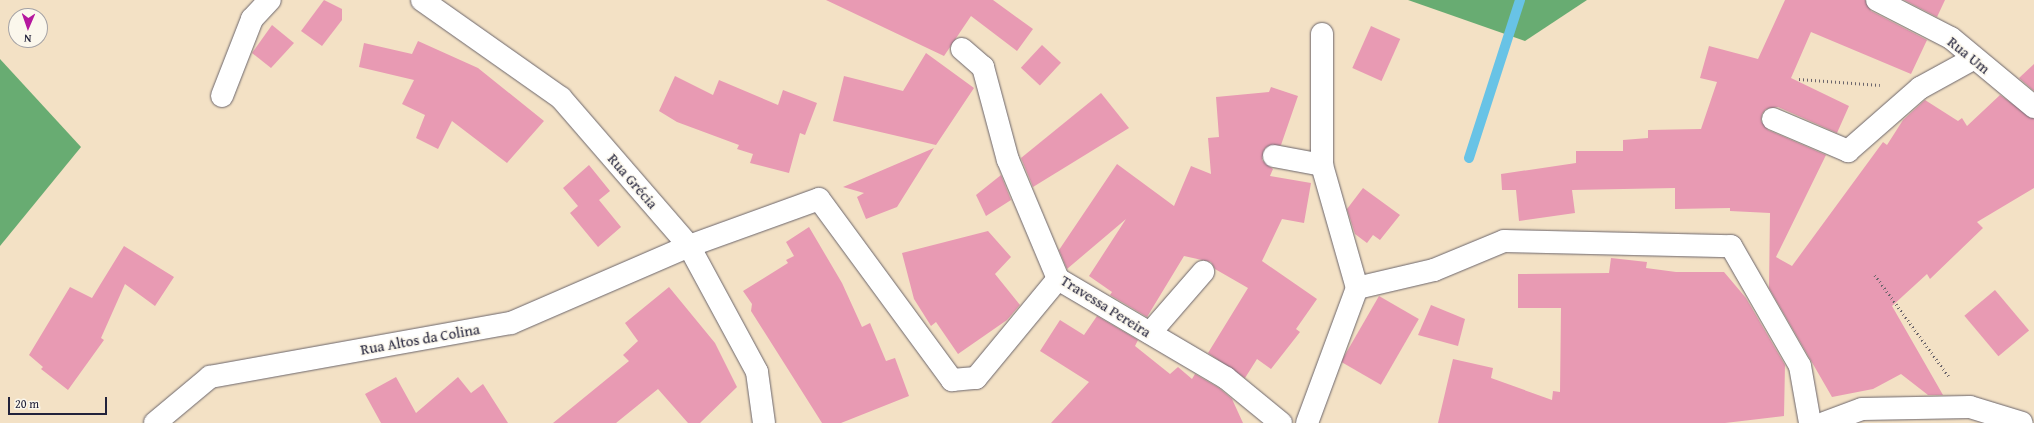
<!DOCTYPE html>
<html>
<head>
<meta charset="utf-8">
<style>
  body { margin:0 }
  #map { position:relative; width:2034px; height:423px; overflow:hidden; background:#f3e1c5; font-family:"Gentium Book Plus",serif }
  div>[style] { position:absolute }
  .forest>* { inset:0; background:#68ac72 }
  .stream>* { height:10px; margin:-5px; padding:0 5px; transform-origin:5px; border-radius:5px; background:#68c3e6 }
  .building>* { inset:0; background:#e89ab3; transform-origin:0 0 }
  .path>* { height:2.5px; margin-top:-1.25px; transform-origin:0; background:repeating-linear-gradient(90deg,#6b656b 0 1px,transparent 0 4px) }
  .roads { filter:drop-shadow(0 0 1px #6b656b) drop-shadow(0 0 1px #6b656b) }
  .minor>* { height:22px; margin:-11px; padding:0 11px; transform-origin:11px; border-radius:11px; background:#fff }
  span { translate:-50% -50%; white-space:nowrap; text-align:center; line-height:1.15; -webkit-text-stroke:3px #fbf7ec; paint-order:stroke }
  .street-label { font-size:15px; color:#22223b }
  .north { position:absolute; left:8px; top:8px; width:40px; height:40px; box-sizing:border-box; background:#fbf7ec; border:1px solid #a4a2a5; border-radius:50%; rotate:182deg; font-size:11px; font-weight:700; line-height:16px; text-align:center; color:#22223b }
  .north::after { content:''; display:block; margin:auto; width:14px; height:18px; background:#b5179e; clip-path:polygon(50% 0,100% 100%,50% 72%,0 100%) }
  .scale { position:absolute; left:8px; top:397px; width:99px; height:18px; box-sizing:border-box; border:2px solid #22223b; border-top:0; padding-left:5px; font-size:12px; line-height:14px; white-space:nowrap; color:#22223b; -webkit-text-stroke:3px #fbf7ec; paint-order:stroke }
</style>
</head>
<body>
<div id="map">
  <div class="forest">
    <i style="clip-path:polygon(1408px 0,1587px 0,1525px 41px)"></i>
    <i style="clip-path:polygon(0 59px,81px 147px,0 246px)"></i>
  </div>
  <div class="stream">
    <i style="left:1469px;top:158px;width:166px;rotate:-72.1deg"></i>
  </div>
  <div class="building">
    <i style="clip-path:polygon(324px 0,342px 9px,342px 20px,322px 46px,301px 31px)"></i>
    <i style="clip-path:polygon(826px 0,993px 0,1033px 29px,1017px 51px,971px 16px,944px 56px)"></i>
    <i style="clip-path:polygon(1785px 0,1865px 0,1871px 11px,1927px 40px,1911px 74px,1811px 32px,1791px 78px,1849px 106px,1837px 133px,1778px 107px,1766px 109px,1762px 114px,1761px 121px,1768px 130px,1826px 155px,1776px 257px,1792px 266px,1883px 142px,1887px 145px,1903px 120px,1925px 100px,1958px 121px,1962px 118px,1967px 126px,2000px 95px,2034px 119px,2034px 188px,1977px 222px,1983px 228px,1930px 279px,1927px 274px,1892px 306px,1943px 395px,1928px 395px,1901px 374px,1873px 389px,1832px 397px,1769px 288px,1770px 213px,1730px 211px,1730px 208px,1675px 209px,1675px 188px,1572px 190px,1575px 213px,1519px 221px,1516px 190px,1502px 190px,1501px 174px,1576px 163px,1576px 151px,1623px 151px,1623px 140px,1648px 138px,1648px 130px,1701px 129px,1717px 82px,1700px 78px,1709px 46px,1758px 59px)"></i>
    <i style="clip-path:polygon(1904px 0,1945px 0,1937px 17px)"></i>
    <i style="clip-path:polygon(272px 25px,294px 43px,271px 68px,252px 53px)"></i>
    <i style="left:1371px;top:26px;width:32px;height:46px;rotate:24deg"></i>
    <i style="clip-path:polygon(418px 41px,478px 68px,544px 121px,507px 163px,452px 121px,438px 149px,416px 138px,425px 115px,402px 104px,414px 80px,359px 67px,364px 43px,412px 54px)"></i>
    <i style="left:1042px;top:45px;width:26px;height:31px;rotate:43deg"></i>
    <i style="clip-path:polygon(926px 53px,974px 88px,936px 145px,833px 121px,844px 76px,903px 91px)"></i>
    <i style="clip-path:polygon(2034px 64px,2034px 91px,2019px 78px)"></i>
    <i style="clip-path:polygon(675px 76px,713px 95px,719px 80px,778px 105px,783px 90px,817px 103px,805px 135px,800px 133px,789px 173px,750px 163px,753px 154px,737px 149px,739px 145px,677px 122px,659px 111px)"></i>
    <i style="clip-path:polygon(1271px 87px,1298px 96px,1281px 145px,1265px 148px,1262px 160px,1273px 169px,1270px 176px,1311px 183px,1304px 223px,1282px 219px,1262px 261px,1317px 299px,1296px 329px,1300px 332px,1271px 369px,1257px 359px,1245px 378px,1208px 353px,1248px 288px,1215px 269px,1211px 262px,1184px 256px,1147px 317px,1110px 295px,1112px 292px,1089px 276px,1126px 219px,1067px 269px,1059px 250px,1117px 164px,1174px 206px,1191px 166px,1211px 174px,1208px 138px,1219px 137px,1216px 97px,1269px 92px)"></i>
    <i style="clip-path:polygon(1101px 93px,1129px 128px,1033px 187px,1021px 158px)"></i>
    <i style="clip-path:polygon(934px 148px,897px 207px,866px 219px,857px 197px,864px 193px,843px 187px)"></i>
    <i style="clip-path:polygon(589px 165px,610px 191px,599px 200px,621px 227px,598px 247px,570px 213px,578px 206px,563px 188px)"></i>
    <i style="clip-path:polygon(1001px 175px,1011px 200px,986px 216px,976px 195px)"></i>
    <i style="clip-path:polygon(1363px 188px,1400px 215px,1380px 240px,1373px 235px,1367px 243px,1355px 234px,1347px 209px)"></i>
    <i style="clip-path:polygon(809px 227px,842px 283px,862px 327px,870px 323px,886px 361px,895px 358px,909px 396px,841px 423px,822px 423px,751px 311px,752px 304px,743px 291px,788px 263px,786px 260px,794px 256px,786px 242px)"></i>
    <i style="clip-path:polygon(988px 231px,1011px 257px,995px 274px,1020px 305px,1007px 320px,958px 354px,936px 322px,931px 326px,914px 299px,902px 253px)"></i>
    <i style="clip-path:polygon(124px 246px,174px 277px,155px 306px,125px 284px,101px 338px,104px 340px,68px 390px,41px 369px,43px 367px,29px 355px,70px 287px,92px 298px)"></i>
    <i style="clip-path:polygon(1611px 258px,1647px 262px,1646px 268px,1676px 272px,1724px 272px,1746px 298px,1785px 365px,1784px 416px,1725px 423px,1438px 423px,1453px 359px,1493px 368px,1491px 378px,1552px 400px,1553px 391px,1560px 392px,1561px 308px,1518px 308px,1518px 274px,1609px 273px)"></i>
    <i style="clip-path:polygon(669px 287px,715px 343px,737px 387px,700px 423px,688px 423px,658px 389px,616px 423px,553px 423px,629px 361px,623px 355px,638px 341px,625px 323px)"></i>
    <i style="left:1995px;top:290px;width:53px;height:40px;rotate:50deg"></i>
    <i style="left:1379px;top:296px;width:46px;height:76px;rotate:30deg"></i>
    <i style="clip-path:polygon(1431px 305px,1465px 319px,1458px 346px,1418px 335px)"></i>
    <i style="clip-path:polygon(1097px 316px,1138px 340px,1135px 346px,1170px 374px,1178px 367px,1192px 379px,1195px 374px,1219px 388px,1232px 399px,1243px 423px,1051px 423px,1089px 382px,1040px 351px,1060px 320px,1084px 335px)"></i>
    <i style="clip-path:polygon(396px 377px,416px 413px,458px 377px,471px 393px,483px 384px,508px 423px,381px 423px,365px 394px)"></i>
  </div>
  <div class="path">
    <i style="left:1799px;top:79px;width:81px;rotate:4.2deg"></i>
    <i style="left:1875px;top:275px;width:127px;rotate:53.9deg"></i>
  </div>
  <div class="roads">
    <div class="minor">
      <i style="left:422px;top:0;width:170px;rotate:35.2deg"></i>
      <i style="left:561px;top:98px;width:196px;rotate:49.1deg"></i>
      <i style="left:689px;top:246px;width:143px;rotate:61.6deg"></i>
      <i style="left:757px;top:372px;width:51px;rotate:82.2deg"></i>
      <i style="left:1877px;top:0;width:83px;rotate:27.2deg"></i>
      <i style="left:1951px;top:38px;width:108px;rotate:39.7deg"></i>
      <i style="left:962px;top:49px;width:28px;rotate:41deg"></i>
      <i style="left:983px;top:67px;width:96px;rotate:75deg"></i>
      <i style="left:1008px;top:160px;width:129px;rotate:67.2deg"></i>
      <i style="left:1058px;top:279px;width:195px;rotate:30.5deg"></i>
      <i style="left:1226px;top:378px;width:71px;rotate:39.3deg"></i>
      <i style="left:222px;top:96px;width:83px;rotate:-68.7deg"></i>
      <i style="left:252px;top:19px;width:26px;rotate:-47deg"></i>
      <i style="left:1773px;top:119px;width:82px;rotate:23.1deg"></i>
      <i style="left:1848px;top:151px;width:96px;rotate:-41.2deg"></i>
      <i style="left:1920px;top:88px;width:60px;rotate:-28.7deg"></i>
      <i style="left:1274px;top:156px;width:49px;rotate:10.6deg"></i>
      <i style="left:1357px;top:288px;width:79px;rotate:-13.2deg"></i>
      <i style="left:1434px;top:270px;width:76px;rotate:-22.5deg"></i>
      <i style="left:1504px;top:241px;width:227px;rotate:1.3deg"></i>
      <i style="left:1731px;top:246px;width:138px;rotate:60.1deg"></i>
      <i style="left:1800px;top:366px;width:58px;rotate:80deg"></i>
      <i style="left:1150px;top:333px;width:81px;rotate:-49deg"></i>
      <i style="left:155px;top:423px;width:72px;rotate:-39.9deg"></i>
      <i style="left:210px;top:377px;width:306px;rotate:-10.2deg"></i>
      <i style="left:511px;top:323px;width:194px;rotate:-23.4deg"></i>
      <i style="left:689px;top:246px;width:138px;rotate:-19.9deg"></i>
      <i style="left:819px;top:199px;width:225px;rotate:53.7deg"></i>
      <i style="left:952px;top:380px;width:24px;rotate:-5deg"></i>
      <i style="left:976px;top:378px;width:129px;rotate:-50.4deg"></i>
      <i style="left:1307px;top:423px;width:144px;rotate:-69.7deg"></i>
      <i style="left:1357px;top:288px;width:128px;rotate:-105.9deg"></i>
      <i style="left:1322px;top:165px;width:131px;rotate:-90deg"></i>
      <i style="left:1824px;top:423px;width:40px;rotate:-20.2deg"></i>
      <i style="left:1862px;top:409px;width:108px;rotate:-1.1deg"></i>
      <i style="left:1970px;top:407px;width:54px;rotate:17.1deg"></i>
    </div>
  </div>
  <div class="street-label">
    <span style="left:1969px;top:55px;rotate:39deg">Rua Um</span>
    <span style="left:633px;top:181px;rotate:49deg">Rua Grécia</span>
    <span style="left:1106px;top:306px;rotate:32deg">Travessa Pereira</span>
    <span style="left:420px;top:339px;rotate:-10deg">Rua Altos da Colina</span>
  </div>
  <div class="north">N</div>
  <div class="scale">20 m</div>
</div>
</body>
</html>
